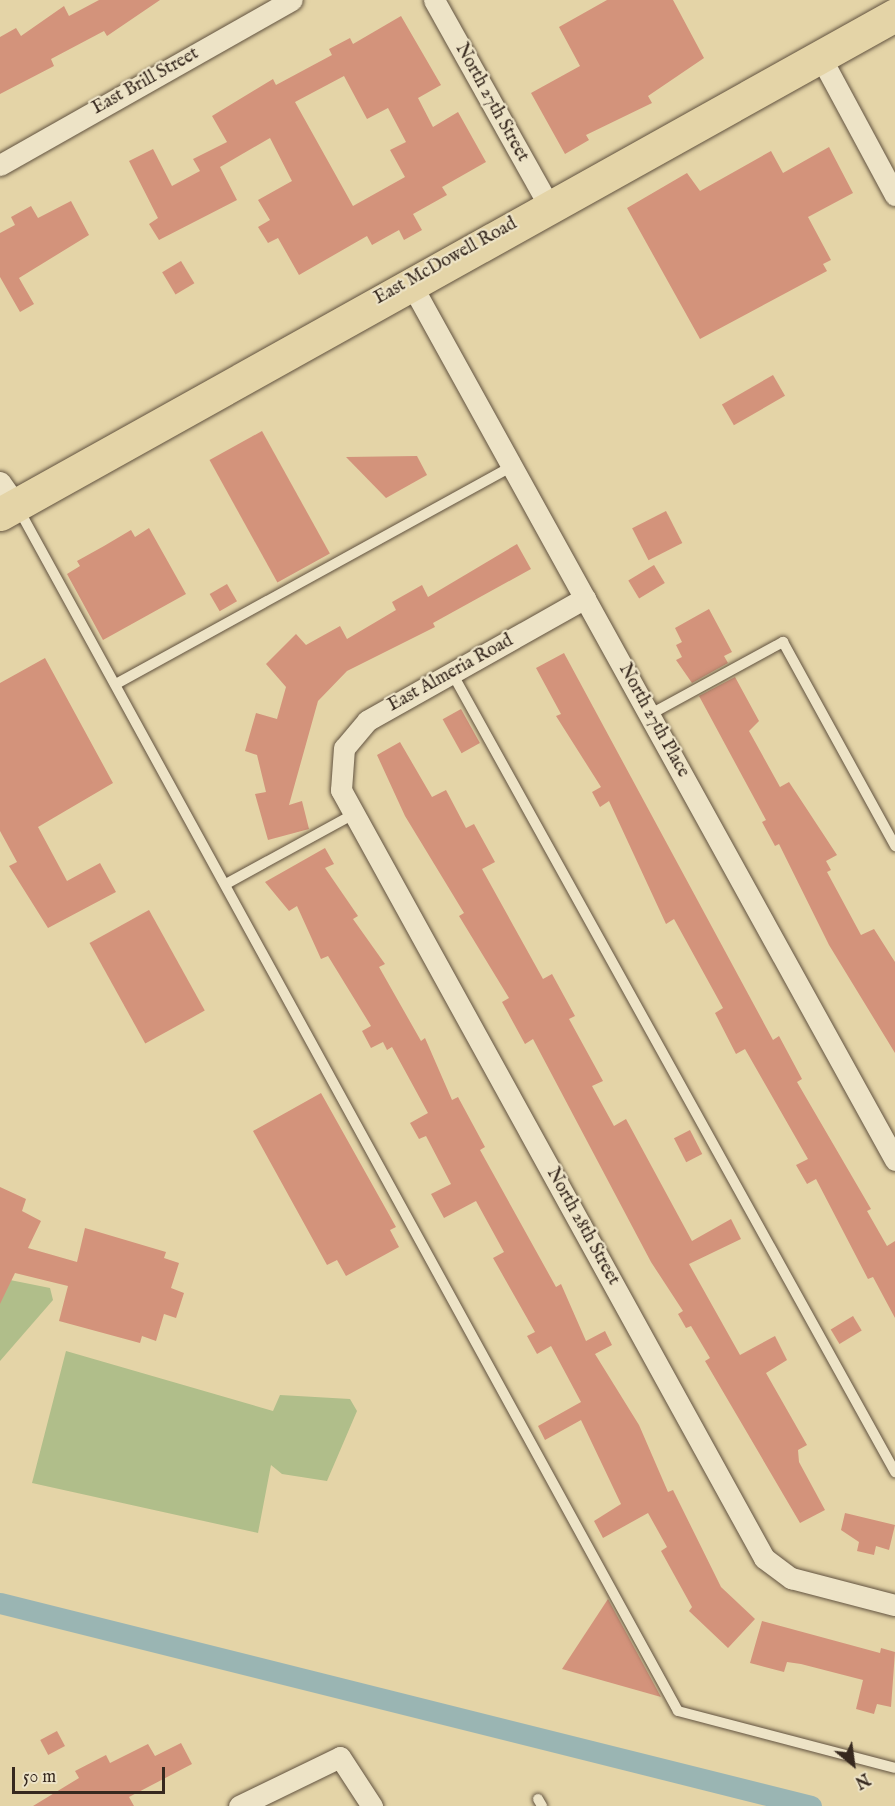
<!DOCTYPE html>
<html>
<head>
<meta charset="utf-8">
<style>
  body { margin:0 }
  #map { position:relative; width:895px; height:1806px; overflow:hidden; background:#e4d4a7; font-family:"IM FELL English",serif }
  div>[style] { position:absolute }
  .green>* { inset:0; background:#b0be8a }
  .canal>* { height:21px; margin:-10.5px; padding:0 10.5px; transform-origin:10.5px; border-radius:10.5px; background:#9ab5b3 }
  .building>* { inset:0; background:#d3937b; transform-origin:0 0 }
  .roads { filter:drop-shadow(0 0 2px #625340) drop-shadow(0 0 2px #625340) }
  .lane>* { height:10px; margin:-5px; padding:0 5px; transform-origin:5px; border-radius:5px; background:#ede3c6 }
  .street>* { height:21px; margin:-10.5px; padding:0 10.5px; transform-origin:10.5px; border-radius:10.5px; background:#ede3c6 }
  .primary>* { height:33px; margin:-16.5px; padding:0 16.5px; transform-origin:16.5px; border-radius:16.5px; background:#e4d4a7 }
  span { translate:-50% -50%; white-space:nowrap; text-align:center; line-height:1.15; -webkit-text-stroke:4.5px #ede3c6; paint-order:stroke }
  .street-label { font-size:18px; color:#36281e }
  .north { position:absolute; left:823px; top:1734px; width:60px; height:60px; -webkit-text-stroke:4px #ede3c6; paint-order:stroke; rotate:151deg; font-size:16px; font-weight:700; line-height:24px; text-align:center; color:#36281e }
  .north::after { content:''; display:block; margin:auto; width:21px; height:27px; background:#36281e; clip-path:polygon(50% 0,100% 100%,50% 72%,0 100%) }
  .scale { position:absolute; left:12px; top:1767px; width:153px; height:27px; box-sizing:border-box; border:3px solid #36281e; border-top:0; padding-left:8px; font-size:18px; line-height:21px; white-space:nowrap; color:#36281e; -webkit-text-stroke:4px #ede3c6; paint-order:stroke }
</style>
</head>
<body>
<div id="map">
  <div class="green">
    <i style="clip-path:polygon(0 1278px,50px 1288px,53px 1300px,0 1361px)"></i>
    <i style="clip-path:polygon(66px 1351px,273px 1411px,280px 1395px,350px 1399px,357px 1411px,327px 1481px,282px 1474px,271px 1465px,258px 1533px,32px 1483px)"></i>
  </div>
  <div class="canal">
    <i style="left:0;top:1603px;width:836px;rotate:14.05deg"></i>
  </div>
  <div class="building">
    <i style="clip-path:polygon(99px 0,160px 0,107px 36px,104px 31px,51px 59px,54px 66px,0 94px,0 37px,16px 28px,21px 36px,64px 6px,69px 16px)"></i>
    <i style="clip-path:polygon(607px 0,673px 0,704px 58px,648px 96px,652px 103px,586px 135px,589px 140px,565px 154px,531px 93px,580px 66px,559px 27px)"></i>
    <i style="clip-path:polygon(evenodd,401px 16px,441px 85px,418px 98px,433px 127px,458px 112px,486px 162px,442px 187px,447px 195px,413px 214px,422px 230px,404px 240px,399px 230px,372px 245px,367px 236px,299px 275px,278px 238px,268px 243px,258px 227px,270px 220px,258px 200px,292px 181px,270px 138px,220px 167px,237px 200px,159px 240px,149px 224px,158px 218px,129px 161px,153px 149px,172px 186px,200px 171px,193px 159px,227px 142px,212px 116px,273px 79px,276px 85px,332px 55px,329px 49px,350px 38px,353px 44px,401px 16px,344px 76px,367px 119px,388px 108px,406px 142px,390px 150px,405px 177px,353px 206px,295px 102px,344px 76px)"></i>
    <i style="clip-path:polygon(829px 147px,853px 193px,808px 217px,831px 260px,823px 264px,827px 271px,700px 339px,627px 208px,687px 173px,700px 191px,771px 151px,783px 173px)"></i>
    <i style="clip-path:polygon(71px 201px,89px 235px,19px 278px,34px 304px,20px 312px,0 277px,0 233px,15px 225px,11px 217px,31px 206px,38px 218px)"></i>
    <i style="left:181px;top:261px;width:26px;height:22px;rotate:59deg"></i>
    <i style="left:773px;top:375px;width:24px;height:59px;rotate:60deg"></i>
    <i style="left:262px;top:431px;width:140px;height:60px;rotate:61deg"></i>
    <i style="clip-path:polygon(417px 456px,427px 475px,386px 498px,346px 457px)"></i>
    <i style="left:666px;top:511px;width:36px;height:38px;rotate:63deg"></i>
    <i style="clip-path:polygon(149px 528px,186px 594px,103px 640px,67px 574px,80px 566px,77px 561px,104px 546px,131px 530px,135px 537px)"></i>
    <i style="clip-path:polygon(517px 544px,531px 569px,433px 623px,435px 627px,347px 671px,318px 701px,289px 805px,302px 801px,309px 829px,268px 840px,255px 794px,266px 792px,257px 755px,245px 751px,256px 713px,277px 719px,286px 687px,266px 664px,296px 634px,306px 645px,340px 626px,347px 639px,396px 610px,392px 602px,422px 585px,428px 597px)"></i>
    <i style="left:654px;top:565px;width:21px;height:30px;rotate:59deg"></i>
    <i style="left:227px;top:584px;width:20px;height:20px;rotate:60deg"></i>
    <i style="clip-path:polygon(709px 609px,732px 652px,724px 656px,728px 663px,692px 683px,676px 660px,682px 657px,676px 645px,682px 642px,675px 628px)"></i>
    <i style="clip-path:polygon(564px 653px,773px 1040px,779px 1036px,802px 1079px,797px 1082px,871px 1209px,867px 1211px,887px 1246px,895px 1241px,895px 1318px,873px 1277px,868px 1279px,816px 1179px,807px 1184px,796px 1165px,808px 1159px,745px 1049px,736px 1054px,715px 1013px,723px 1008px,674px 919px,666px 924px,609px 801px,600px 807px,592px 792px,601px 787px,556px 716px,561px 714px,536px 668px)"></i>
    <i style="clip-path:polygon(45px 658px,113px 783px,38px 827px,67px 881px,100px 863px,116px 892px,48px 928px,9px 866px,17px 862px,0 831px,0 683px)"></i>
    <i style="clip-path:polygon(735px 677px,759px 721px,749px 731px,780px 787px,789px 782px,837px 855px,826px 861px,831px 870px,827px 872px,861px 935px,874px 929px,895px 962px,895px 1053px,829px 945px,779px 844px,775px 846px,762px 822px,766px 820px,699px 696px)"></i>
    <i style="left:461px;top:709px;width:39px;height:21px;rotate:61deg"></i>
    <i style="clip-path:polygon(400px 742px,432px 797px,446px 790px,466px 828px,474px 824px,495px 862px,482px 869px,543px 979px,552px 974px,575px 1016px,569px 1019px,603px 1081px,592px 1086px,614px 1126px,626px 1119px,692px 1241px,731px 1219px,741px 1239px,689px 1264px,740px 1355px,775px 1336px,787px 1360px,766px 1373px,807px 1445px,798px 1450px,799px 1462px,825px 1510px,800px 1523px,705px 1361px,710px 1358px,691px 1326px,686px 1328px,678px 1314px,683px 1311px,651px 1262px,533px 1039px,525px 1044px,502px 1002px,509px 998px,459px 916px,464px 913px,405px 816px,377px 755px)"></i>
    <i style="clip-path:polygon(325px 848px,334px 864px,325px 868px,358px 916px,353px 919px,385px 964px,379px 967px,421px 1041px,425px 1038px,452px 1100px,458px 1097px,485px 1147px,480px 1150px,556px 1287px,561px 1284px,586px 1341px,605px 1331px,612px 1345px,595px 1354px,639px 1425px,668px 1492px,673px 1490px,721px 1587px,755px 1619px,728px 1648px,689px 1611px,692px 1607px,661px 1551px,667px 1547px,648px 1513px,603px 1538px,594px 1521px,621px 1504px,581px 1420px,545px 1440px,538px 1426px,581px 1402px,551px 1346px,537px 1354px,527px 1336px,535px 1332px,493px 1258px,504px 1252px,476px 1201px,444px 1218px,431px 1194px,451px 1184px,426px 1136px,419px 1139px,410px 1123px,428px 1113px,392px 1047px,387px 1050px,383px 1042px,371px 1048px,362px 1031px,371px 1026px,328px 956px,321px 959px,297px 906px,289px 911px,265px 882px)"></i>
    <i style="left:149px;top:910px;width:115px;height:68px;rotate:61deg"></i>
    <i style="clip-path:polygon(321px 1093px,396px 1227px,390px 1230px,399px 1247px,346px 1276px,337px 1260px,327px 1265px,253px 1131px)"></i>
    <i style="left:690px;top:1130px;width:27px;height:18px;rotate:63deg"></i>
    <i style="clip-path:polygon(0 1187px,26px 1199px,22px 1211px,41px 1221px,28px 1248px,77px 1262px,85px 1228px,166px 1252px,164px 1258px,179px 1263px,171px 1288px,184px 1293px,176px 1318px,164px 1314px,156px 1341px,142px 1336px,140px 1343px,59px 1321px,68px 1286px,15px 1273px,0 1304px)"></i>
    <i style="left:853px;top:1316px;width:17px;height:26px;rotate:59deg"></i>
    <i style="clip-path:polygon(845px 1513px,895px 1525px,889px 1550px,876px 1546px,874px 1555px,857px 1551px,859px 1542px,841px 1530px)"></i>
    <i style="clip-path:polygon(608px 1599px,661px 1697px,562px 1669px)"></i>
    <i style="clip-path:polygon(762px 1621px,880px 1653px,881px 1648px,895px 1652px,891px 1707px,877px 1704px,874px 1714px,856px 1709px,863px 1680px,801px 1664px,787px 1662px,784px 1672px,750px 1663px)"></i>
    <i style="left:57px;top:1731px;width:17px;height:19px;rotate:62deg"></i>
    <i style="clip-path:polygon(181px 1743px,192px 1764px,129px 1797px,134px 1806px,33px 1806px,79px 1778px,75px 1771px,106px 1755px,110px 1763px,148px 1744px,155px 1756px)"></i>
  </div>
  <div class="roads">
    <div class="lane">
      <i style="left:18px;top:508px;width:1372px;rotate:61.25deg"></i>
      <i style="left:678px;top:1711px;width:224px;rotate:14.7deg"></i>
      <i style="left:452px;top:673px;width:914px;rotate:60.99deg"></i>
      <i style="left:116px;top:684px;width:452px;rotate:-28.8deg"></i>
      <i style="left:649px;top:715px;width:153px;rotate:-28.6deg"></i>
      <i style="left:783px;top:642px;width:233px;rotate:61.2deg"></i>
      <i style="left:226px;top:884px;width:146px;rotate:-28.7deg"></i>
      <i style="left:538px;top:1799px;width:8px;rotate:60deg"></i>
    </div>
    <div class="street">
      <i style="left:434px;top:0;width:236px;rotate:60.8deg"></i>
      <i style="left:820px;top:56px;width:158px;rotate:61.7deg"></i>
      <i style="left:0;top:165px;width:335px;rotate:-29.5deg"></i>
      <i style="left:410px;top:282px;width:1003px;rotate:61.08deg"></i>
      <i style="left:0;top:482px;width:28px;rotate:55deg"></i>
      <i style="left:585px;top:598px;width:250px;rotate:150.6deg"></i>
      <i style="left:367px;top:721px;width:35px;rotate:130deg"></i>
      <i style="left:344px;top:748px;width:42px;rotate:94.1deg"></i>
      <i style="left:341px;top:790px;width:877px;rotate:61.15deg"></i>
      <i style="left:764px;top:1558px;width:34px;rotate:37deg"></i>
      <i style="left:791px;top:1578px;width:107px;rotate:14.6deg"></i>
      <i style="left:239px;top:1806px;width:112px;rotate:-25.9deg"></i>
      <i style="left:340px;top:1757px;width:59px;rotate:56.9deg"></i>
    </div>
    <div class="primary">
      <i style="left:0;top:514px;width:1025px;rotate:-29.14deg"></i>
    </div>
  </div>
  <div class="street-label">
    <span style="left:146px;top:82px;rotate:-29deg">East Brill Street</span>
    <span style="left:491px;top:103px;rotate:61deg">North 27th Street</span>
    <span style="left:446px;top:262px;rotate:-29deg">East McDowell Road</span>
    <span style="left:451px;top:674px;rotate:-29deg">East Almeria Road</span>
    <span style="left:653px;top:721px;rotate:61deg">North 27th Place</span>
    <span style="left:582px;top:1227px;rotate:61deg">North 28th Street</span>
  </div>
  <div class="north">N</div>
  <div class="scale">50 m</div>
</div>
</body>
</html>
